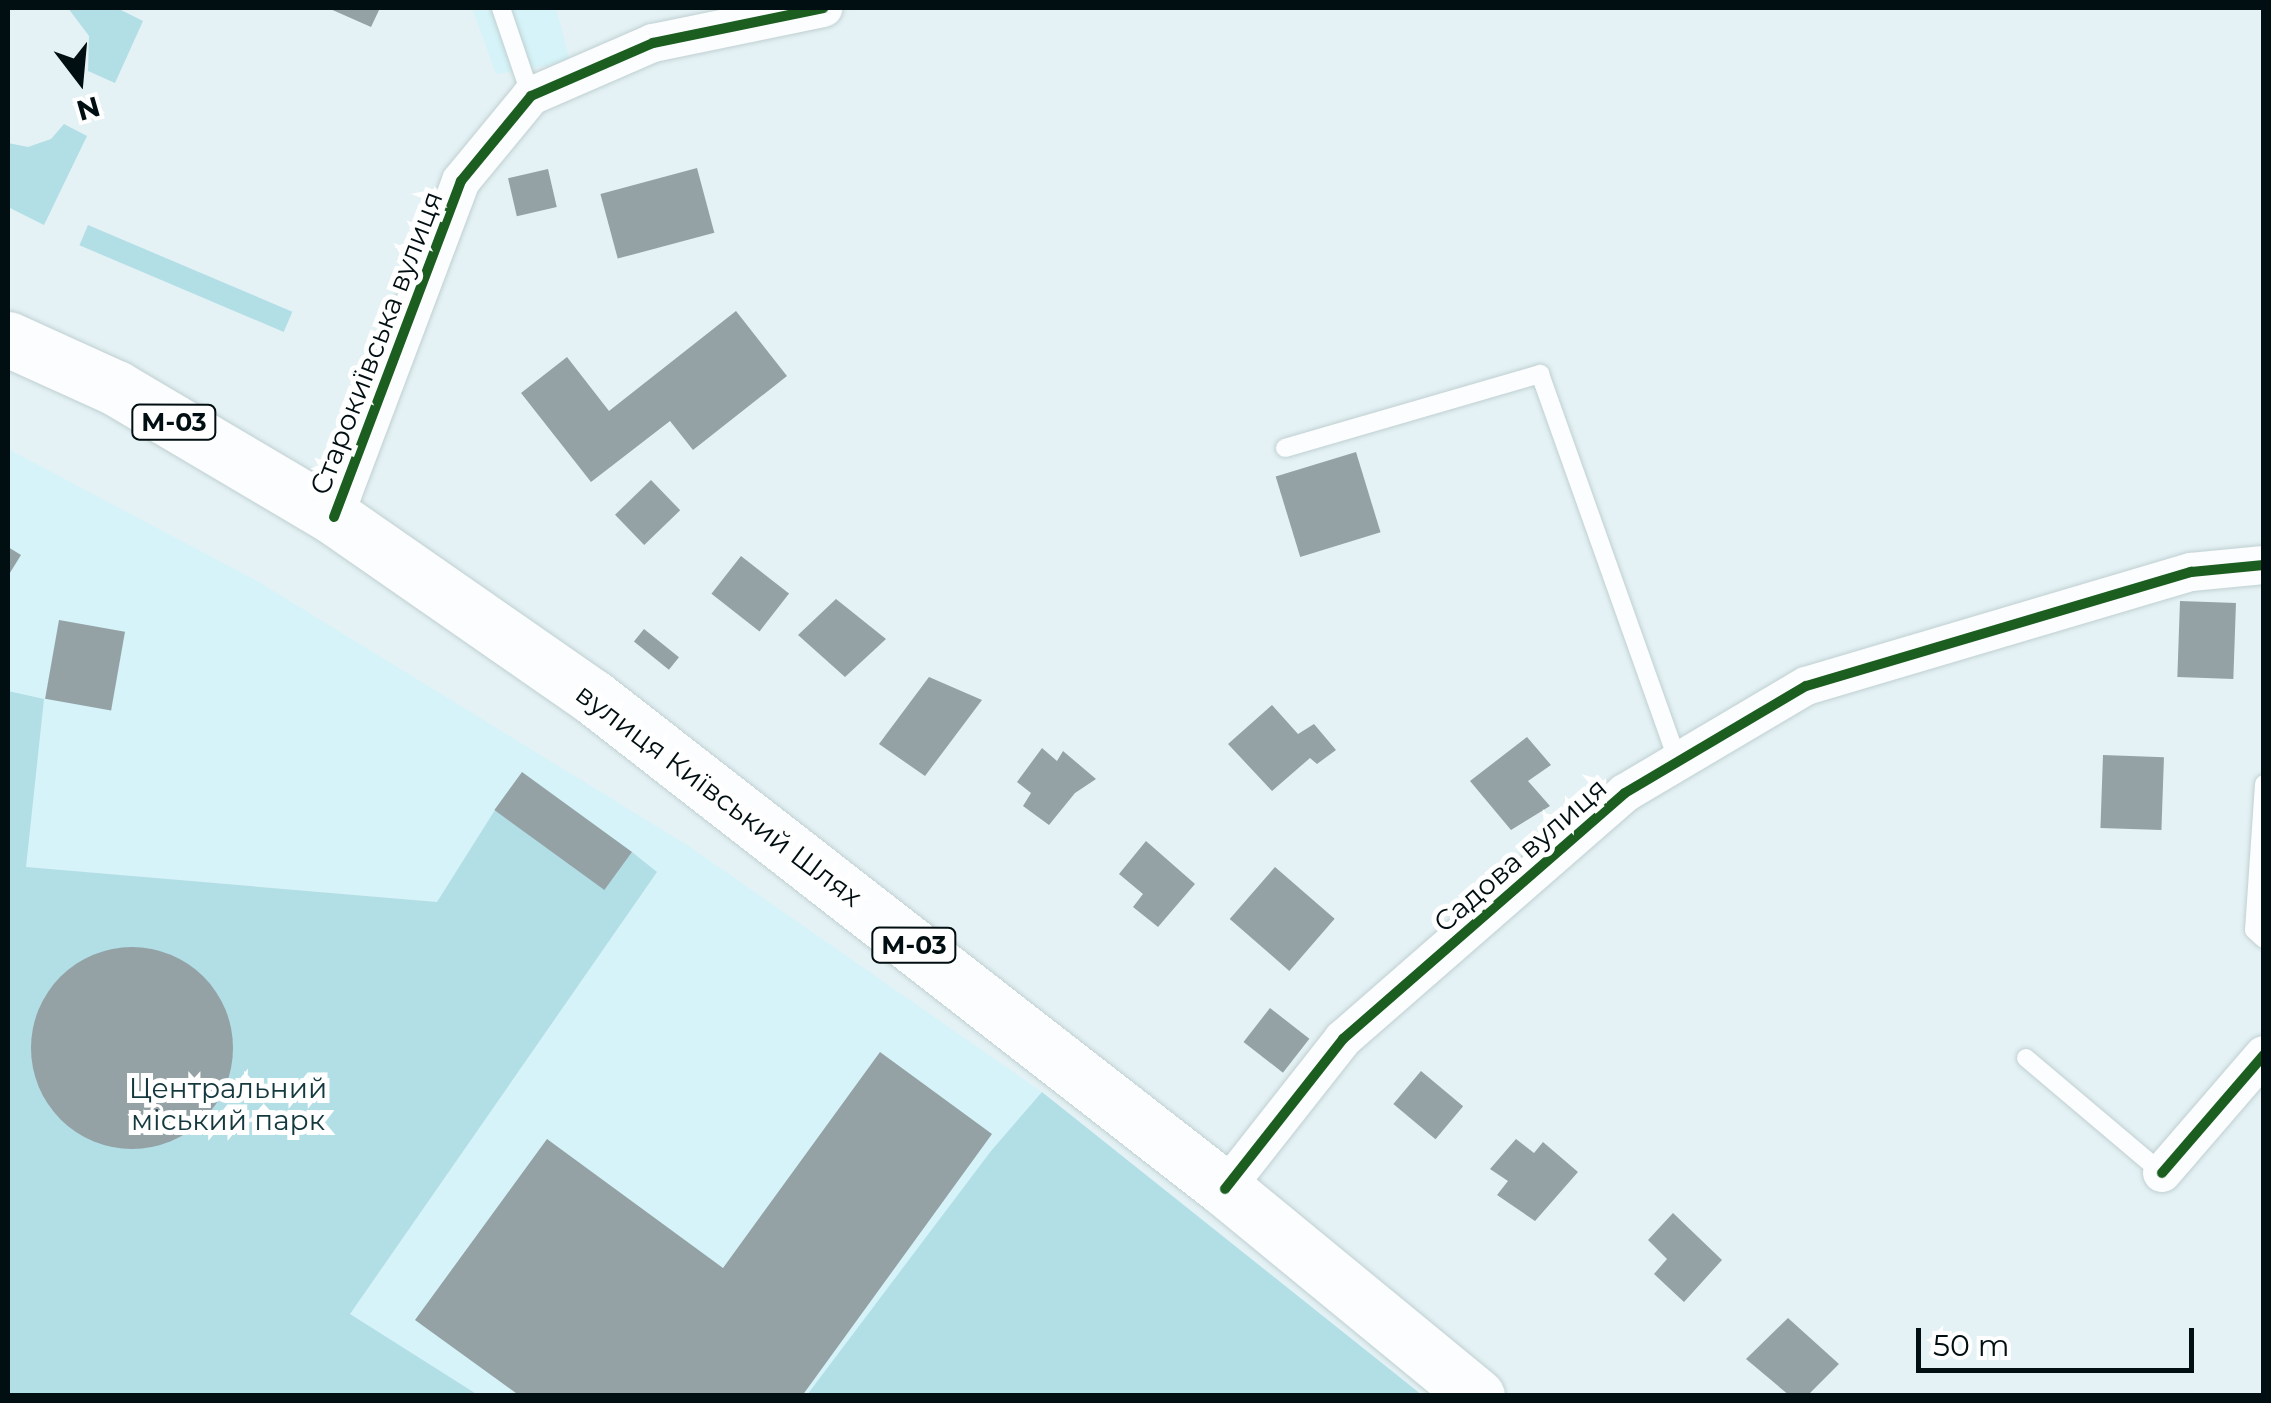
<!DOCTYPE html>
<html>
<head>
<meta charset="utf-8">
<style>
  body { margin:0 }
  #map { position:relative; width:2271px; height:1403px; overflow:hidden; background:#e4f2f5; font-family:Montserrat,sans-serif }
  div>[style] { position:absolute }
  .built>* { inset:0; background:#d5f3f8 }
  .green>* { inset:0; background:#b2dee6; transform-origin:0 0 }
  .building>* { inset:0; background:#94a2a5; transform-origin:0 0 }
  .round { border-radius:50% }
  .roads { filter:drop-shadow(0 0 2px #c0cfd1) drop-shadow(0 0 2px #c0cfd1) }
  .lane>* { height:18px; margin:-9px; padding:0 9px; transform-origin:9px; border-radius:9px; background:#fbfdfe }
  .street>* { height:38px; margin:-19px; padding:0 19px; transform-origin:19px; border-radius:19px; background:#fbfdfe }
  .highway>* { height:55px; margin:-27.5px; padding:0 27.5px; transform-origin:27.5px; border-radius:27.5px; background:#fbfdfe }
  .cycleway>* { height:10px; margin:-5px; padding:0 5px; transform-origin:5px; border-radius:5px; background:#1b5e20 }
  span { translate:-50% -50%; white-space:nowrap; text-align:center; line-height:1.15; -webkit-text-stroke:10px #fff; paint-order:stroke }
  .shield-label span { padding:2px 8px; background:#fff; border:2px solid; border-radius:8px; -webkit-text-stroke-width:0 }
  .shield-label { font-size:25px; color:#020f12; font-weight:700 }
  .street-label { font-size:28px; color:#020f12 }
  .park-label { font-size:28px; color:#13383d }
  .frame { position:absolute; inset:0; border:10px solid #020f12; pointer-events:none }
  .north { position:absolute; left:30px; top:30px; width:100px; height:100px; -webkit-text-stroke:8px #fff; paint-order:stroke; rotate:164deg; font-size:28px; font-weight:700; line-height:40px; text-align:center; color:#020f12 }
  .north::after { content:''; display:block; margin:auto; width:35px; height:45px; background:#020f12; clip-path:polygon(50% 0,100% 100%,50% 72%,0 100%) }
  .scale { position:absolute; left:1916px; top:1328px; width:278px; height:45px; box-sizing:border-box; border:5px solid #020f12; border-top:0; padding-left:12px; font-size:30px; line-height:35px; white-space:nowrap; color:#020f12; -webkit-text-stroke:8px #fff; paint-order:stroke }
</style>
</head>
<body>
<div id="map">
  <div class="built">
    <i style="clip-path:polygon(472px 8px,556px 8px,570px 62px,496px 74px)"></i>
    <i style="clip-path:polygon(8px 449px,257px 581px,687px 845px,1042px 1092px,807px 1395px,478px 1395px,349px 1315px,657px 872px,605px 889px,495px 811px,437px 902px,25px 867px,44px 700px,8px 691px)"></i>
  </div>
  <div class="green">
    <i style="clip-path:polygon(68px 8px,117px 8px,143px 21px,115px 83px,88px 71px,89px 36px)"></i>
    <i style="clip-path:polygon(64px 124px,87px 136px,44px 225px,8px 207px,8px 143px,28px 147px,51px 139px)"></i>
    <i style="left:88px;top:225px;width:222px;height:22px;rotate:23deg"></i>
    <i style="clip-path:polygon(8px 691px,44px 699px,26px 867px,437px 902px,495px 810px,605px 889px,632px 852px,657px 872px,350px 1314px,478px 1395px,8px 1396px)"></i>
    <i style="clip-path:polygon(1042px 1092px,1422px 1395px,807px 1395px,991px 1151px)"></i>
  </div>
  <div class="building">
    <i style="clip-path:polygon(328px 8px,380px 8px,371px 27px)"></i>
    <i style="left:697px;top:168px;width:67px;height:100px;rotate:75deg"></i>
    <i style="left:548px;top:169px;width:39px;height:41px;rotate:77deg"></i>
    <i style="clip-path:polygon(736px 311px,787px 376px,693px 450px,670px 421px,591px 482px,521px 393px,567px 357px,609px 411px)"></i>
    <i style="left:1356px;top:452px;width:84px;height:84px;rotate:73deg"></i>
    <i style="left:651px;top:480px;width:42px;height:50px;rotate:46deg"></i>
    <i style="clip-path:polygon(8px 547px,21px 555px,8px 576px)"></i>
    <i style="left:741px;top:556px;width:61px;height:48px;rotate:38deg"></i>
    <i style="clip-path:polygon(836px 599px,886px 639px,845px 677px,798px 635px)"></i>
    <i style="left:2180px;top:601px;width:56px;height:76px;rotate:2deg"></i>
    <i style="left:59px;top:620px;width:67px;height:80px;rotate:10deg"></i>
    <i style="left:644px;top:629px;width:45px;height:16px;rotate:39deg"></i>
    <i style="clip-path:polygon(929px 677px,982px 700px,925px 776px,879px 744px)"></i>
    <i style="clip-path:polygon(1272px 705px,1298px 734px,1314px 724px,1336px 750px,1317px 764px,1310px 758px,1272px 791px,1228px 744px)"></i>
    <i style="clip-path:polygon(1527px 737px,1551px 765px,1528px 781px,1550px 806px,1511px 830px,1470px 781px)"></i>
    <i style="clip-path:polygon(1042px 748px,1057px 761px,1063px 751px,1096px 779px,1075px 793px,1049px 825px,1023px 806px,1031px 793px,1017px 782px)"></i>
    <i style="left:2103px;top:755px;width:61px;height:73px;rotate:2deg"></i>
    <i style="left:522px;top:772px;width:136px;height:47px;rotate:36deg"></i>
    <i style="clip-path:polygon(1146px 841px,1195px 884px,1158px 927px,1133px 907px,1143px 894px,1119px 874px)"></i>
    <i style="left:1275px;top:867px;width:79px;height:69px;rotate:41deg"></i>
    <i class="round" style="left:31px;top:947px;width:202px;height:202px"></i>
    <i style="left:1270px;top:1008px;width:50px;height:43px;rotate:38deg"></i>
    <i style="clip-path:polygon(880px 1052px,992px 1134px,802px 1396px,520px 1396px,415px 1320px,547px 1139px,723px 1268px)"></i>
    <i style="left:1421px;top:1071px;width:55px;height:43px;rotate:40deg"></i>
    <i style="clip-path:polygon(1516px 1139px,1534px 1153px,1543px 1142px,1578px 1172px,1535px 1221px,1497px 1195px,1508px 1181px,1490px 1169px)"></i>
    <i style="clip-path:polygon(1673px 1213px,1722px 1260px,1684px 1302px,1654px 1274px,1667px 1259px,1648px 1240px)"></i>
    <i style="clip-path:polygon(1788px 1318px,1839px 1364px,1807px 1396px,1790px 1396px,1746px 1359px)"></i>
  </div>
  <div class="roads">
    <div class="lane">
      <i style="left:501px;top:8px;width:93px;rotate:71.2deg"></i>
      <i style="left:1285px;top:448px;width:266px;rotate:-16.2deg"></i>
      <i style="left:1540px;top:374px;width:411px;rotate:70.4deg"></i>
      <i style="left:2264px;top:784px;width:146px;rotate:93.9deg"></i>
      <i style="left:2254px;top:930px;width:13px;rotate:42deg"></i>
      <i style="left:2026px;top:1058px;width:178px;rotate:40.2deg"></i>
    </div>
    <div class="street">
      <i style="left:334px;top:517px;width:359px;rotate:-69.3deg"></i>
      <i style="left:461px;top:181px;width:110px;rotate:-50.5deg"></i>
      <i style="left:531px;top:96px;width:133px;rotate:-23.5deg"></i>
      <i style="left:653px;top:43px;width:174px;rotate:-11.6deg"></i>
      <i style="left:2162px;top:1173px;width:156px;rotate:-49.2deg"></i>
      <i style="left:1225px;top:1189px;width:191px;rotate:-51.8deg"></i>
      <i style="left:1343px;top:1039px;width:374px;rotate:-41.1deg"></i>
      <i style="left:1625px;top:793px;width:210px;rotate:-30.6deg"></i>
      <i style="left:1806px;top:686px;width:402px;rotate:-16.5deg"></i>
      <i style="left:2191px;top:572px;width:73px;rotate:-5.5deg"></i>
    </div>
    <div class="highway">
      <i style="left:8px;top:339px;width:119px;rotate:24.4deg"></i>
      <i style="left:116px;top:388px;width:253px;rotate:30.6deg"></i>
      <i style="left:334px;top:517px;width:315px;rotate:34.8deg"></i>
      <i style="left:593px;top:697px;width:801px;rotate:37.9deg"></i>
      <i style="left:1225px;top:1189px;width:326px;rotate:39.4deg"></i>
    </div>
  </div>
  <div class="cycleway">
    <i style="left:334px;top:517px;width:359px;rotate:-69.3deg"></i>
    <i style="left:461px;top:181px;width:110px;rotate:-50.5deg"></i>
    <i style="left:531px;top:96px;width:133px;rotate:-23.5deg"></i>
    <i style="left:653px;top:43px;width:174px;rotate:-11.6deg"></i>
    <i style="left:2162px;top:1173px;width:156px;rotate:-49.2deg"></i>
    <i style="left:1225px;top:1189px;width:191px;rotate:-51.8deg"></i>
    <i style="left:1343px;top:1039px;width:374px;rotate:-41.1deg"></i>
    <i style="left:1625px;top:793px;width:210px;rotate:-30.6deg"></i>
    <i style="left:1806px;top:686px;width:402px;rotate:-16.5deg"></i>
    <i style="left:2191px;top:572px;width:73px;rotate:-5.5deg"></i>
  </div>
  <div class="shield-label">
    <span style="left:174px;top:422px">М-03</span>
    <span style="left:914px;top:945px">М-03</span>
  </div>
  <div class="street-label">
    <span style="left:376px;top:343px;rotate:-69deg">Старокиївська вулиця</span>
    <span style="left:719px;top:795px;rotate:37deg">вулиця Київський Шлях</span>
    <span style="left:1520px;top:855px;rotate:-41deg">Садова вулиця</span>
  </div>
  <div class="park-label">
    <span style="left:228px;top:1104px">Центральний<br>міський парк</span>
  </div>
  <div class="frame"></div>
  <div class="north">N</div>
  <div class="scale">50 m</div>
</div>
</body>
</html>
